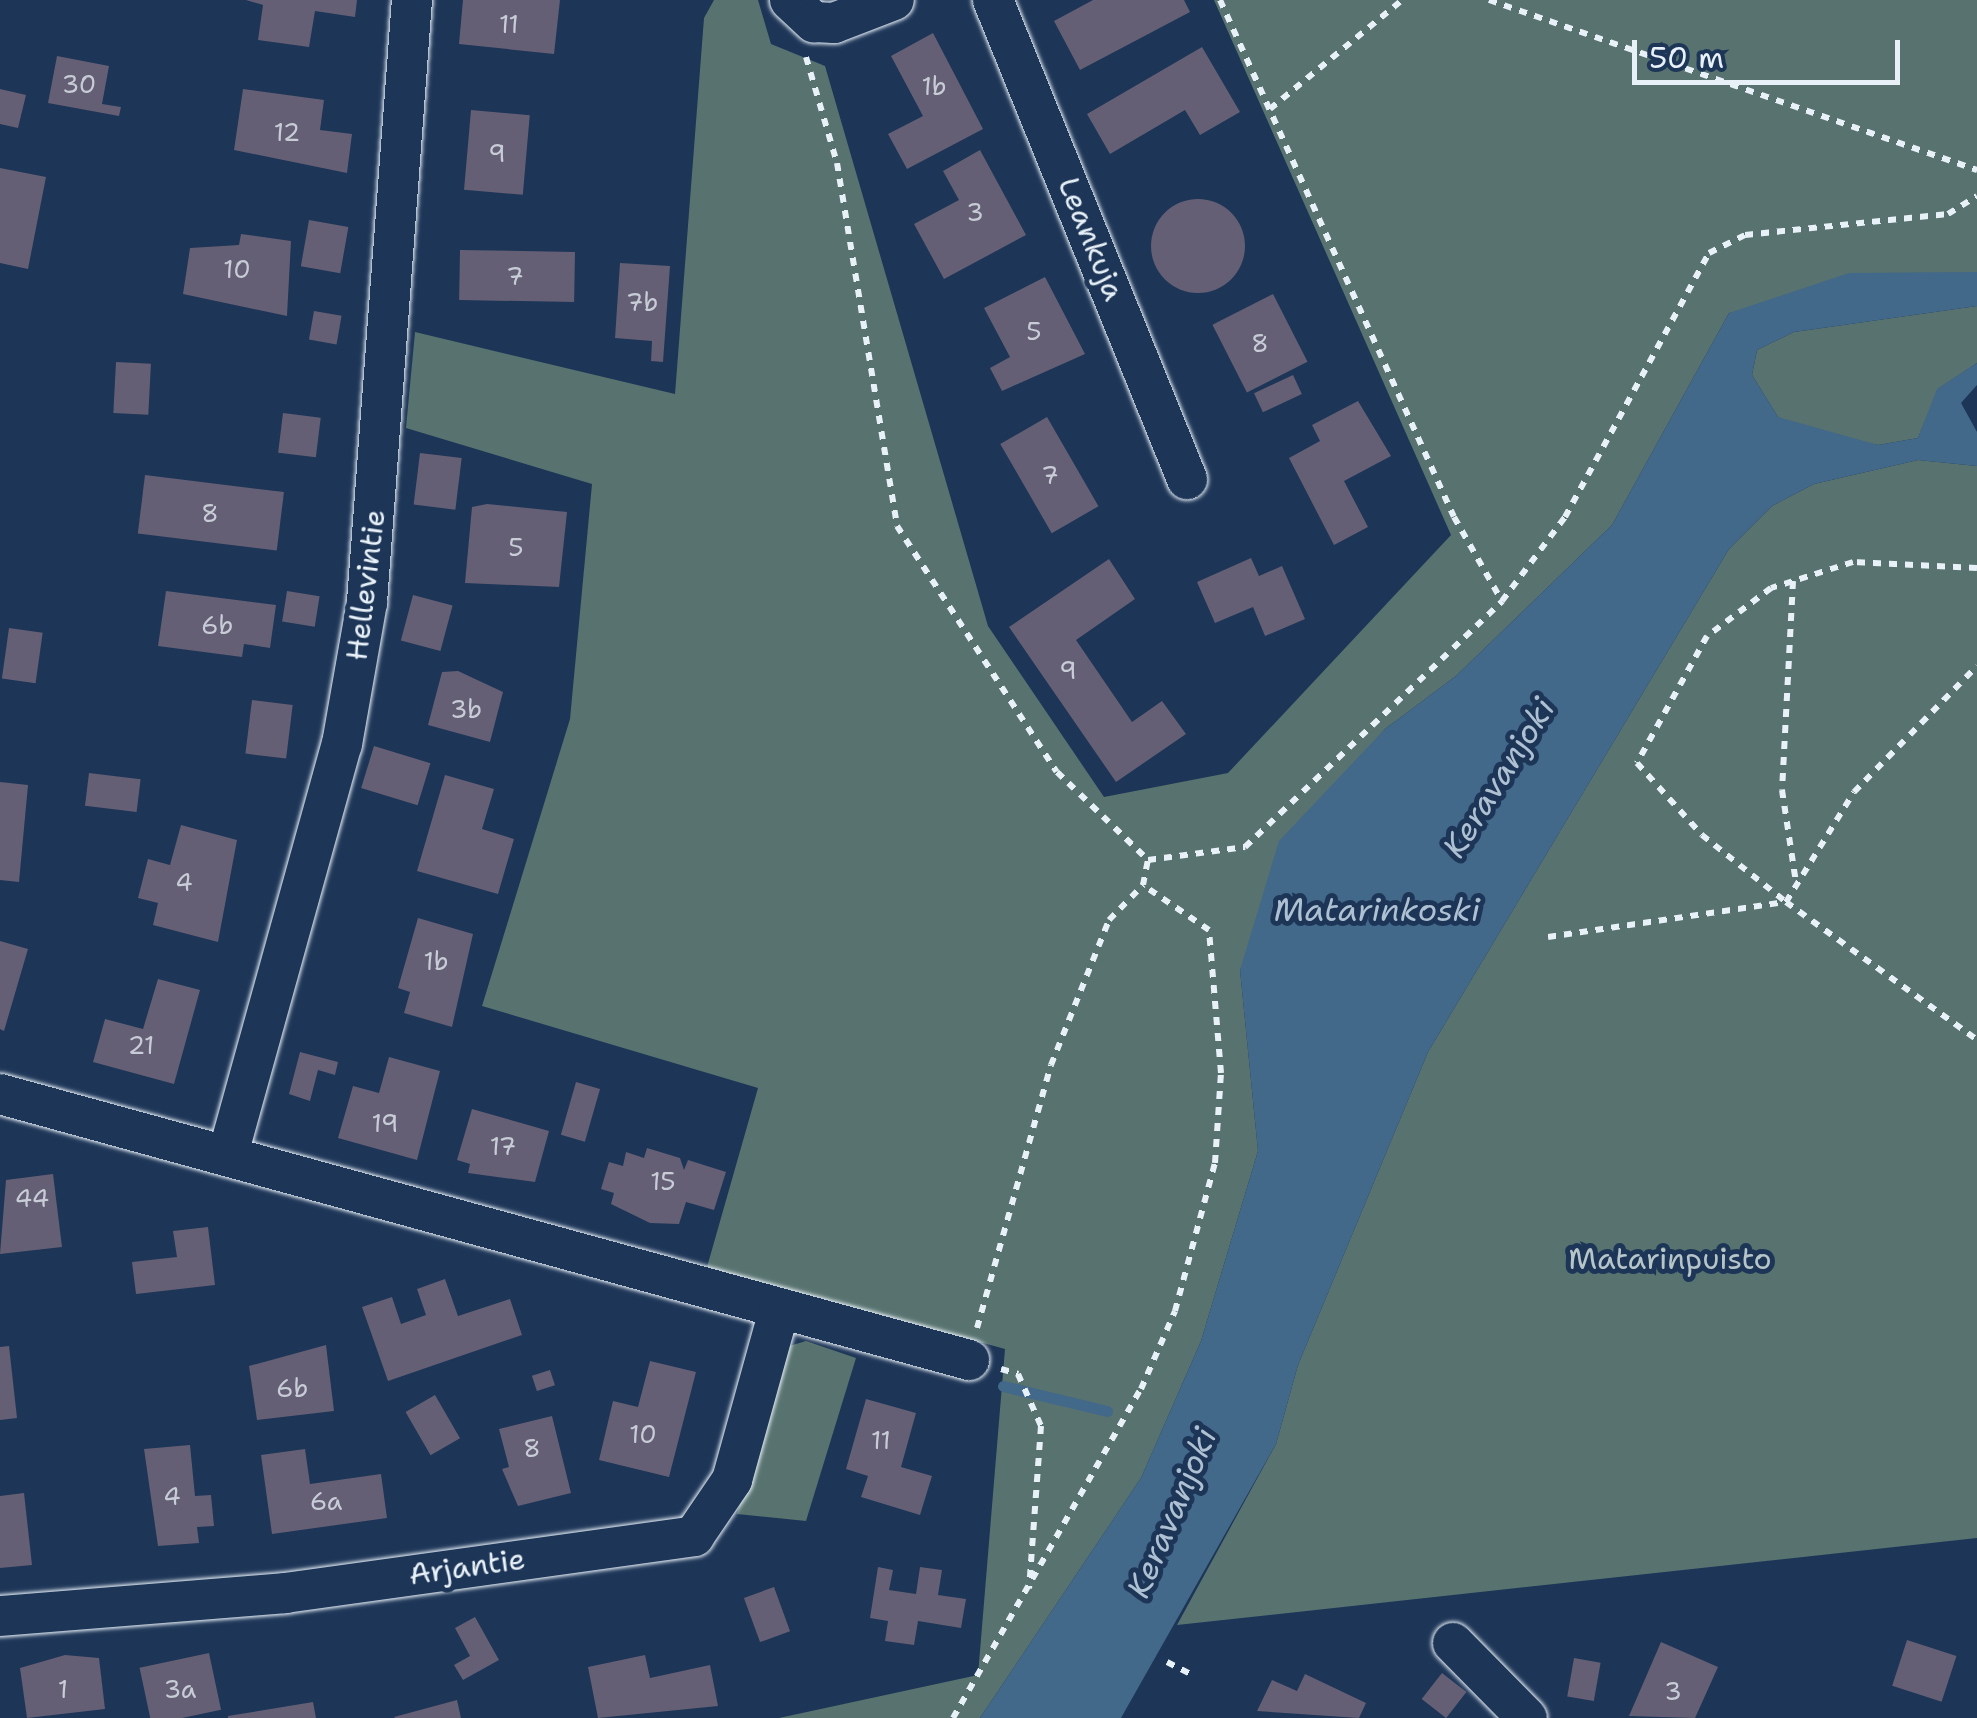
<!DOCTYPE html>
<html>
<head>
<meta charset="utf-8">
<style>
  body { margin:0 }
  #map { position:relative; width:1977px; height:1718px; overflow:hidden; background:#1d3557; font-family:"Shantell Sans",sans-serif }
  div>[style] { position:absolute }
  .green>* { inset:0; background:#57726f }
  .water>* { inset:0; background:#42688a }
  .stream>* { height:11px; margin:-5.5px; padding:0 5.5px; transform-origin:5.5px; border-radius:5.5px; background:#42688a }
  .building>* { inset:0; background:#645f74; transform-origin:0 0 }
  .round { border-radius:50% }
  .path>* { height:6px; margin-top:-3px; transform-origin:0; background:repeating-linear-gradient(90deg,#e8f1f8 0 8px,transparent 0 16px) }
  .roads { filter:drop-shadow(0 0 2px #e8f1f8) drop-shadow(0 0 2px #e8f1f8) }
  .street>* { height:40px; margin:-20px; padding:0 20px; transform-origin:20px; border-radius:20px; background:#1d3557 }
  span { translate:-50% -50%; white-space:nowrap; text-align:center; line-height:1.15; -webkit-text-stroke:10px #1d3557; paint-order:stroke }
  .number-label { font-size:25px; color:#c7ccd7 }
  .number-label span { -webkit-text-stroke-width:0 }
  .street-label { font-size:30px; color:#e8f1f8 }
  .park-label { font-size:30px; color:#b5c5c8 }
  .water-label { font-size:32px; color:#aec1d2; font-style:italic }
  .scale { position:absolute; left:1632px; top:40px; width:268px; height:45px; box-sizing:border-box; border:5px solid #e8f1f8; border-top:0; padding-left:12px; font-size:30px; line-height:35px; white-space:nowrap; color:#e8f1f8; -webkit-text-stroke:8px #1d3557; paint-order:stroke }
</style>
</head>
<body>
<div id="map">
  <div class="green">
    <i style="clip-path:polygon(714px 0,758px 0,771px 44px,825px 66px,988px 626px,1104px 797px,1228px 773px,1451px 535px,1214px 0,1977px 0,1977px 272px,1729px 313px,1612px 525px,1456px 676px,1385px 729px,1338px 784px,1240px 970px,1258px 1151px,1201px 1341px,1141px 1478px,980px 1718px,779px 1718px,978px 1675px,1005px 1349px,707px 1267px,758px 1088px,482px 1006px,570px 719px,592px 484px,406px 428px,415px 332px,675px 394px,704px 18px)"></i>
    <i style="clip-path:polygon(1977px 306px,1977px 363px,1938px 389px,1918px 438px,1878px 445px,1809px 431px,1778px 417px,1752px 375px,1757px 350px,1794px 332px)"></i>
    <i style="clip-path:polygon(1918px 460px,1977px 466px,1977px 1538px,1177px 1625px,1276px 1444px,1298px 1365px,1428px 1052px,1729px 549px,1772px 506px,1814px 484px)"></i>
    <i style="clip-path:polygon(806px 1341px,856px 1358px,806px 1521px,737px 1514px,786px 1347px)"></i>
  </div>
  <div class="water">
    <i style="clip-path:polygon(1977px 272px,1977px 306px,1794px 332px,1757px 350px,1752px 375px,1778px 417px,1878px 445px,1918px 438px,1937px 389px,1977px 363px,1977px 385px,1961px 403px,1977px 432px,1977px 466px,1918px 460px,1814px 484px,1772px 506px,1729px 549px,1428px 1052px,1298px 1365px,1276px 1444px,1121px 1718px,980px 1718px,1141px 1478px,1201px 1341px,1258px 1151px,1240px 970px,1279px 841px,1385px 729px,1456px 676px,1612px 525px,1729px 313px,1849px 273px)"></i>
  </div>
  <div class="stream">
    <i style="left:1003px;top:1386px;width:107px;rotate:13.5deg"></i>
  </div>
  <div class="building">
    <i style="clip-path:polygon(246px 0,357px 0,355px 17px,315px 11px,309px 47px,258px 40px,263px 5px)"></i>
    <i style="clip-path:polygon(463px 0,560px 0,554px 54px,459px 44px)"></i>
    <i style="clip-path:polygon(1093px 0,1184px 0,1190px 12px,1080px 70px,1054px 21px)"></i>
    <i style="clip-path:polygon(933px 33px,983px 129px,907px 169px,888px 134px,923px 116px,891px 56px)"></i>
    <i style="clip-path:polygon(1202px 47px,1240px 112px,1200px 135px,1185px 110px,1110px 154px,1087px 114px)"></i>
    <i style="clip-path:polygon(57px 56px,109px 66px,102px 104px,121px 107px,119px 116px,48px 103px)"></i>
    <i style="clip-path:polygon(0 89px,26px 95px,18px 128px,0 124px)"></i>
    <i style="clip-path:polygon(243px 89px,324px 100px,320px 130px,352px 134px,347px 173px,234px 150px)"></i>
    <i style="left:471px;top:110px;width:59px;height:80px;rotate:5deg"></i>
    <i style="clip-path:polygon(980px 150px,1026px 235px,944px 279px,914px 224px,959px 200px,943px 171px)"></i>
    <i style="clip-path:polygon(0 168px,46px 177px,28px 269px,0 263px)"></i>
    <i class="round" style="left:1151px;top:199px;width:94px;height:94px"></i>
    <i style="left:309px;top:220px;width:40px;height:47px;rotate:10deg"></i>
    <i style="clip-path:polygon(241px 234px,291px 241px,287px 316px,183px 294px,190px 248px,239px 245px)"></i>
    <i style="left:460px;top:250px;width:115px;height:50px;rotate:1deg"></i>
    <i style="clip-path:polygon(620px 263px,670px 266px,663px 362px,651px 361px,652px 341px,615px 338px)"></i>
    <i style="clip-path:polygon(1045px 277px,1085px 354px,1002px 391px,990px 368px,1010px 357px,984px 308px)"></i>
    <i style="left:1273px;top:294px;width:76px;height:68px;rotate:63deg"></i>
    <i style="left:314px;top:311px;width:28px;height:29px;rotate:10deg"></i>
    <i style="left:116px;top:362px;width:35px;height:51px;rotate:3deg"></i>
    <i style="left:1293px;top:375px;width:21px;height:43px;rotate:65deg"></i>
    <i style="clip-path:polygon(1358px 401px,1391px 456px,1344px 481px,1368px 527px,1334px 545px,1289px 458px,1320px 441px,1312px 425px)"></i>
    <i style="left:283px;top:413px;width:38px;height:40px;rotate:7deg"></i>
    <i style="left:1047px;top:417px;width:103px;height:54px;rotate:60deg"></i>
    <i style="left:420px;top:453px;width:42px;height:52px;rotate:7deg"></i>
    <i style="left:145px;top:475px;width:140px;height:59px;rotate:7deg"></i>
    <i style="clip-path:polygon(487px 504px,567px 512px,559px 587px,465px 583px,472px 507px)"></i>
    <i style="clip-path:polygon(1251px 558px,1259px 576px,1282px 566px,1305px 619px,1265px 636px,1253px 607px,1215px 623px,1197px 582px)"></i>
    <i style="clip-path:polygon(1109px 559px,1135px 599px,1076px 640px,1132px 722px,1162px 701px,1186px 734px,1116px 782px,1009px 627px)"></i>
    <i style="clip-path:polygon(166px 591px,276px 605px,270px 648px,244px 644px,242px 657px,158px 646px)"></i>
    <i style="left:287px;top:591px;width:33px;height:31px;rotate:9deg"></i>
    <i style="left:413px;top:595px;width:41px;height:47px;rotate:15deg"></i>
    <i style="left:9px;top:628px;width:34px;height:51px;rotate:8deg"></i>
    <i style="clip-path:polygon(458px 671px,503px 692px,490px 742px,428px 725px,442px 672px)"></i>
    <i style="left:252px;top:700px;width:41px;height:54px;rotate:7deg"></i>
    <i style="left:374px;top:746px;width:59px;height:44px;rotate:17deg"></i>
    <i style="left:89px;top:773px;width:52px;height:33px;rotate:7deg"></i>
    <i style="clip-path:polygon(445px 775px,494px 789px,482px 829px,514px 839px,498px 894px,417px 871px)"></i>
    <i style="clip-path:polygon(0 782px,28px 785px,19px 882px,0 880px)"></i>
    <i style="clip-path:polygon(181px 825px,237px 840px,218px 942px,153px 925px,158px 903px,138px 898px,148px 859px,170px 865px)"></i>
    <i style="clip-path:polygon(418px 918px,473px 934px,452px 1027px,404px 1013px,410px 992px,398px 988px)"></i>
    <i style="clip-path:polygon(0 941px,28px 949px,4px 1031px,0 1029px)"></i>
    <i style="clip-path:polygon(158px 979px,200px 990px,174px 1084px,93px 1062px,105px 1019px,143px 1029px)"></i>
    <i style="clip-path:polygon(300px 1052px,338px 1062px,335px 1075px,318px 1070px,310px 1101px,289px 1094px)"></i>
    <i style="clip-path:polygon(389px 1057px,440px 1071px,417px 1160px,338px 1138px,353px 1086px,379px 1093px)"></i>
    <i style="left:576px;top:1082px;width:25px;height:55px;rotate:16deg"></i>
    <i style="clip-path:polygon(472px 1109px,549px 1131px,535px 1182px,468px 1173px,470px 1164px,457px 1160px)"></i>
    <i style="clip-path:polygon(647px 1148px,680px 1158px,684px 1170px,688px 1160px,726px 1172px,714px 1210px,686px 1202px,679px 1224px,650px 1223px,611px 1204px,614px 1193px,601px 1189px,609px 1162px,623px 1166px,626px 1152px,644px 1158px)"></i>
    <i style="clip-path:polygon(53px 1174px,62px 1247px,0 1254px,6px 1180px)"></i>
    <i style="clip-path:polygon(208px 1227px,215px 1285px,136px 1294px,132px 1262px,177px 1257px,173px 1231px)"></i>
    <i style="clip-path:polygon(445px 1279px,458px 1316px,510px 1299px,522px 1335px,388px 1381px,362px 1307px,392px 1297px,401px 1324px,426px 1315px,417px 1289px)"></i>
    <i style="clip-path:polygon(326px 1345px,334px 1411px,257px 1420px,249px 1366px)"></i>
    <i style="clip-path:polygon(9px 1346px,17px 1418px,0 1420px,0 1347px)"></i>
    <i style="clip-path:polygon(650px 1361px,696px 1372px,669px 1477px,599px 1460px,613px 1401px,638px 1407px)"></i>
    <i style="left:550px;top:1370px;width:16px;height:19px;rotate:72deg"></i>
    <i style="left:435px;top:1395px;width:50px;height:34px;rotate:60deg"></i>
    <i style="clip-path:polygon(866px 1399px,916px 1413px,901px 1467px,932px 1476px,920px 1515px,861px 1497px,868px 1476px,846px 1469px)"></i>
    <i style="clip-path:polygon(552px 1416px,571px 1493px,518px 1506px,502px 1469px,509px 1467px,499px 1429px)"></i>
    <i style="clip-path:polygon(190px 1445px,195px 1496px,211px 1495px,214px 1526px,197px 1527px,199px 1543px,158px 1546px,144px 1449px)"></i>
    <i style="clip-path:polygon(305px 1449px,310px 1484px,381px 1474px,387px 1518px,272px 1534px,261px 1455px)"></i>
    <i style="clip-path:polygon(24px 1493px,32px 1565px,0 1568px,0 1496px)"></i>
    <i style="clip-path:polygon(878px 1567px,893px 1570px,889px 1590px,916px 1594px,920px 1567px,942px 1570px,938px 1595px,966px 1599px,961px 1628px,918px 1621px,914px 1645px,885px 1641px,888px 1621px,870px 1618px)"></i>
    <i style="left:774px;top:1587px;width:47px;height:32px;rotate:70deg"></i>
    <i style="clip-path:polygon(475px 1617px,499px 1660px,463px 1680px,454px 1665px,470px 1656px,455px 1628px)"></i>
    <i style="left:1907px;top:1640px;width:52px;height:48px;rotate:18deg"></i>
    <i style="clip-path:polygon(1661px 1642px,1718px 1667px,1695px 1718px,1629px 1716px)"></i>
    <i style="left:209px;top:1653px;width:58px;height:71px;rotate:78deg"></i>
    <i style="clip-path:polygon(65px 1655px,99px 1658px,105px 1709px,27px 1718px,20px 1668px)"></i>
    <i style="clip-path:polygon(645px 1655px,650px 1678px,710px 1665px,718px 1706px,598px 1718px,588px 1667px)"></i>
    <i style="left:1574px;top:1658px;width:27px;height:39px;rotate:10deg"></i>
    <i style="left:1442px;top:1673px;width:31px;height:33px;rotate:38deg"></i>
    <i style="clip-path:polygon(1305px 1674px,1366px 1703px,1359px 1718px,1257px 1711px,1272px 1680px,1297px 1691px)"></i>
    <i style="clip-path:polygon(457px 1700px,461px 1718px,395px 1718px,394px 1717px)"></i>
    <i style="clip-path:polygon(313px 1702px,316px 1718px,228px 1718px,228px 1716px)"></i>
  </div>
  <div class="path">
    <i style="left:1220px;top:0;width:567px;rotate:65.65deg"></i>
    <i style="left:1454px;top:517px;width:97px;rotate:60.3deg"></i>
    <i style="left:1489px;top:0;width:517px;rotate:19.21deg"></i>
    <i style="left:806px;top:57px;width:110px;rotate:73.7deg"></i>
    <i style="left:837px;top:163px;width:368px;rotate:80.6deg"></i>
    <i style="left:897px;top:526px;width:293px;rotate:57deg"></i>
    <i style="left:1057px;top:772px;width:127px;rotate:44deg"></i>
    <i style="left:1148px;top:860px;width:98px;rotate:-7.6deg"></i>
    <i style="left:1245px;top:847px;width:356px;rotate:-43.7deg"></i>
    <i style="left:1502px;top:601px;width:105px;rotate:-53.1deg"></i>
    <i style="left:1565px;top:517px;width:301px;rotate:-61.4deg"></i>
    <i style="left:1709px;top:253px;width:40px;rotate:-26.6deg"></i>
    <i style="left:1745px;top:235px;width:204px;rotate:-5.9deg"></i>
    <i style="left:1948px;top:214px;width:34px;rotate:-32deg"></i>
    <i style="left:1270px;top:109px;width:171px;rotate:-39.5deg"></i>
    <i style="left:1977px;top:568px;width:124px;rotate:-177.2deg"></i>
    <i style="left:1853px;top:562px;width:86px;rotate:162.4deg"></i>
    <i style="left:1771px;top:588px;width:80px;rotate:143.1deg"></i>
    <i style="left:1707px;top:636px;width:145px;rotate:118.9deg"></i>
    <i style="left:1637px;top:763px;width:97px;rotate:47.9deg"></i>
    <i style="left:1702px;top:835px;width:107px;rotate:38.6deg"></i>
    <i style="left:1786px;top:902px;width:129px;rotate:-58.3deg"></i>
    <i style="left:1854px;top:792px;width:176px;rotate:-45.7deg"></i>
    <i style="left:1793px;top:581px;width:209px;rotate:93deg"></i>
    <i style="left:1782px;top:790px;width:94px;rotate:81.4deg"></i>
    <i style="left:1548px;top:937px;width:241px;rotate:-8.4deg"></i>
    <i style="left:1786px;top:902px;width:236px;rotate:35.8deg"></i>
    <i style="left:977px;top:1328px;width:273px;rotate:-74.3deg"></i>
    <i style="left:1051px;top:1065px;width:156px;rotate:-68.2deg"></i>
    <i style="left:1109px;top:920px;width:49px;rotate:-45.8deg"></i>
    <i style="left:1143px;top:885px;width:25px;rotate:-79deg"></i>
    <i style="left:1001px;top:1369px;width:18px;rotate:16deg"></i>
    <i style="left:1018px;top:1374px;width:57px;rotate:66.1deg"></i>
    <i style="left:1041px;top:1426px;width:163px;rotate:94.2deg"></i>
    <i style="left:1167px;top:1662px;width:30px;rotate:27deg"></i>
    <i style="left:953px;top:1718px;width:379px;rotate:-60.3deg"></i>
    <i style="left:1141px;top:1389px;width:85px;rotate:-66.4deg"></i>
    <i style="left:1175px;top:1311px;width:153px;rotate:-74.9deg"></i>
    <i style="left:1215px;top:1163px;width:90px;rotate:-86.2deg"></i>
    <i style="left:1221px;top:1073px;width:144px;rotate:-94.8deg"></i>
    <i style="left:1209px;top:930px;width:80px;rotate:-145.7deg"></i>
  </div>
  <div class="roads">
    <div class="street">
      <i style="left:790px;top:0;width:33px;rotate:43deg"></i>
      <i style="left:814px;top:22px;width:20px;rotate:3deg"></i>
      <i style="left:834px;top:23px;width:64px;rotate:-21deg"></i>
      <i style="left:993px;top:0;width:517px;rotate:67.95deg"></i>
      <i style="left:0;top:1094px;width:1005px;rotate:15.35deg"></i>
      <i style="left:228px;top:1154px;width:426px;rotate:-74.5deg"></i>
      <i style="left:342px;top:744px;width:144px;rotate:-80deg"></i>
      <i style="left:367px;top:602px;width:604px;rotate:-85.73deg"></i>
      <i style="left:0;top:1616px;width:286px;rotate:-4.6deg"></i>
      <i style="left:285px;top:1593px;width:413px;rotate:-7.9deg"></i>
      <i style="left:694px;top:1536px;width:68px;rotate:-55.8deg"></i>
      <i style="left:732px;top:1480px;width:172px;rotate:-74.5deg"></i>
      <i style="left:1453px;top:1643px;width:105px;rotate:45.4deg"></i>
    </div>
  </div>
  <div class="number-label">
    <span style="left:509px;top:24px">11</span>
    <span style="left:79px;top:84px">30</span>
    <span style="left:934px;top:86px">1b</span>
    <span style="left:287px;top:132px">12</span>
    <span style="left:497px;top:153px">9</span>
    <span style="left:975px;top:212px">3</span>
    <span style="left:237px;top:269px">10</span>
    <span style="left:515px;top:276px">7</span>
    <span style="left:642px;top:302px">7b</span>
    <span style="left:1034px;top:331px">5</span>
    <span style="left:1260px;top:343px">8</span>
    <span style="left:1050px;top:475px">7</span>
    <span style="left:210px;top:513px">8</span>
    <span style="left:516px;top:547px">5</span>
    <span style="left:217px;top:625px">6b</span>
    <span style="left:1068px;top:670px">9</span>
    <span style="left:466px;top:709px">3b</span>
    <span style="left:184px;top:882px">4</span>
    <span style="left:436px;top:961px">1b</span>
    <span style="left:141px;top:1045px">21</span>
    <span style="left:385px;top:1123px">19</span>
    <span style="left:503px;top:1146px">17</span>
    <span style="left:663px;top:1181px">15</span>
    <span style="left:32px;top:1198px">44</span>
    <span style="left:292px;top:1388px">6b</span>
    <span style="left:643px;top:1434px">10</span>
    <span style="left:881px;top:1440px">11</span>
    <span style="left:532px;top:1448px">8</span>
    <span style="left:172px;top:1496px">4</span>
    <span style="left:326px;top:1501px">6a</span>
    <span style="left:63px;top:1689px">1</span>
    <span style="left:180px;top:1689px">3a</span>
    <span style="left:1673px;top:1691px">3</span>
  </div>
  <div class="street-label">
    <span style="left:1091px;top:239px;rotate:68deg">Leankuja</span>
    <span style="left:366px;top:585px;rotate:-83deg">Hellevintie</span>
    <span style="left:467px;top:1567px;rotate:-8deg">Arjantie</span>
  </div>
  <div class="park-label">
    <span style="left:1670px;top:1259px">Matarinpuisto</span>
  </div>
  <div class="water-label">
    <span style="left:1499px;top:778px;rotate:-58deg">Keravanjoki</span>
    <span style="left:1377px;top:910px">Matarinkoski</span>
    <span style="left:1172px;top:1513px;rotate:-67deg">Keravanjoki</span>
  </div>
  <div class="scale">50 m</div>
</div>
</body>
</html>
